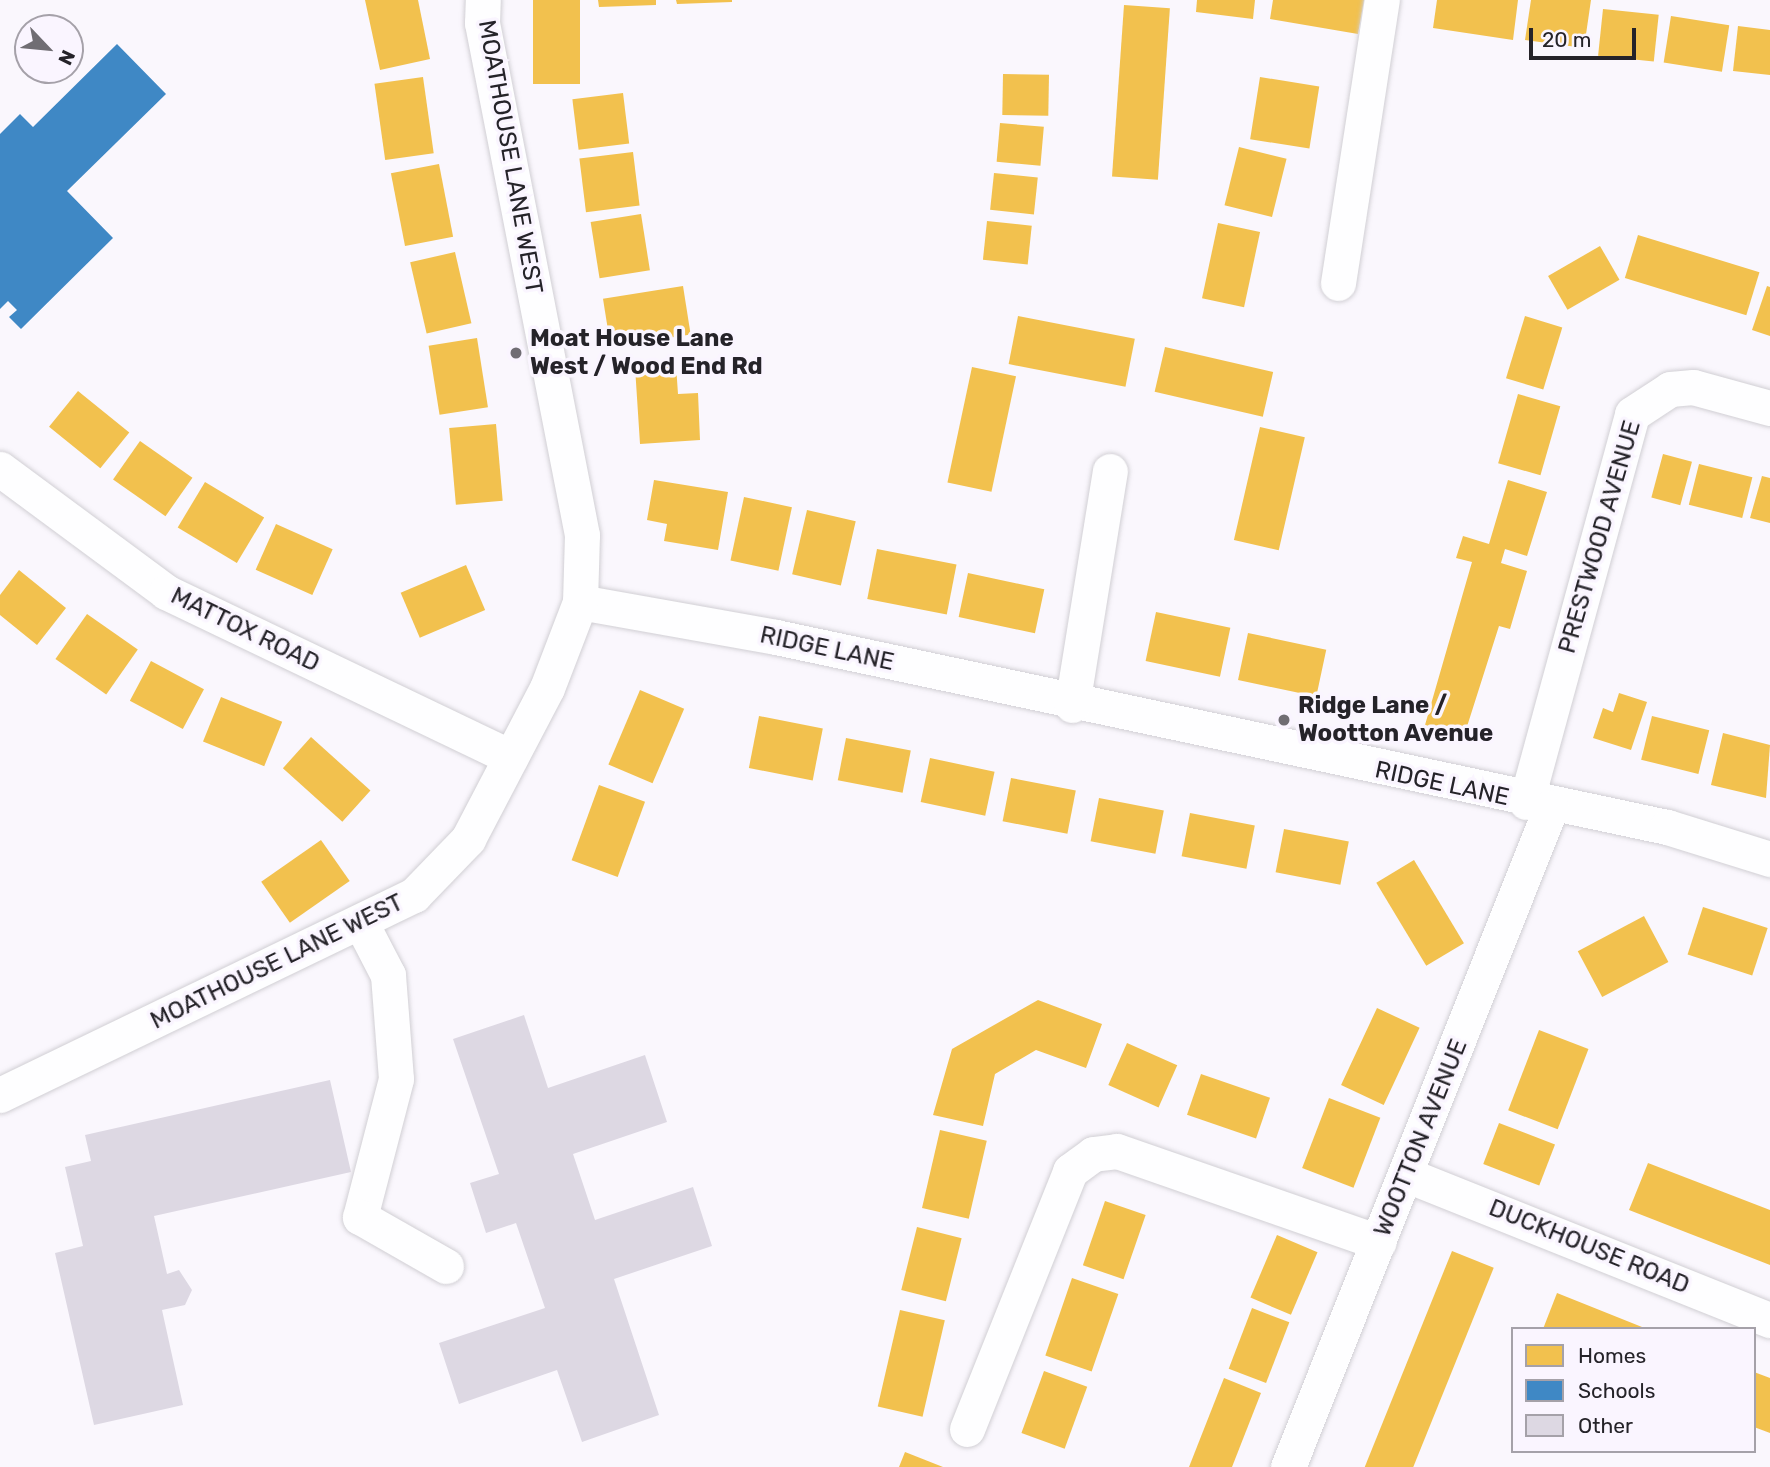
<!DOCTYPE html>
<html>
<head>
<meta charset="utf-8">
<style>
  body { margin:0 }
  #map { position:relative; width:1770px; height:1467px; overflow:hidden; background:#faf7fd; font-family:Rubik,sans-serif }
  div>[style] { position:absolute }
  .homes>* { inset:0; background:#f2c14e; transform-origin:0 0 }
  .schools>* { inset:0; background:#3f88c5 }
  .building>* { inset:0; background:#ddd8e3 }
  .roads { filter:drop-shadow(0 0 2px #d1cfd4) drop-shadow(0 0 2px #d1cfd4) }
  .minor>* { height:35px; margin:-17.5px; padding:0 17.5px; transform-origin:17.5px; border-radius:17.5px; background:#fefeff }
  .dots>* { width:19px; height:19px; translate:-50% -50%; box-sizing:border-box; border:4px solid #faf5ff; border-radius:50% }
  span { translate:-50% -50%; white-space:nowrap; text-align:center; line-height:1.15; -webkit-text-stroke:7px #faf5ff; paint-order:stroke }
  .street-label { font-size:24px; color:#252329 }
  .poi-label { font-size:24px; color:#252329; font-weight:700 }
  .left { translate:0 -50%; text-align:left }
  .legend { position:absolute; left:1511px; top:1327px; width:245px; height:126px; box-sizing:border-box; background:#faf5ff; border:2px solid #a5a1a9; margin:0; padding:9px 12px; list-style:none; font-size:21px; color:#252329 }
  .legend li { display:flex; align-items:center; gap:14px; height:35px }
  .legend b { width:35px; border:2px solid #a5a1a9 }
  .north { position:absolute; left:14px; top:14px; width:70px; height:70px; box-sizing:border-box; background:#faf5ff; border:2px solid #a5a1a9; border-radius:50%; rotate:116deg; font-size:19px; font-weight:700; line-height:28px; text-align:center; color:#252329 }
  .north::after { content:''; display:block; margin:auto; width:24px; height:32px; background:#706d73; clip-path:polygon(50% 0,100% 100%,50% 72%,0 100%) }
  .scale { position:absolute; left:1529px; top:28px; width:107px; height:32px; box-sizing:border-box; border:4px solid #252329; border-top:0; padding-left:9px; font-size:21px; line-height:24px; white-space:nowrap; color:#252329; -webkit-text-stroke:5px #faf5ff; paint-order:stroke }
</style>
</head>
<body>
<div id="map">
  <div class="homes">
    <i style="clip-path:polygon(365px 0,418px 0,430px 59px,380px 70px)"></i>
    <i style="left:533px;top:0;width:47px;height:84px"></i>
    <i style="clip-path:polygon(598px 0,656px 0,656px 5px,599px 7px)"></i>
    <i style="clip-path:polygon(676px 0,732px 0,732px 2px,677px 4px)"></i>
    <i style="clip-path:polygon(1197px 0,1255px 0,1253px 19px,1196px 12px)"></i>
    <i style="clip-path:polygon(1273px 0,1364px 0,1358px 34px,1270px 19px)"></i>
    <i style="clip-path:polygon(1437px 0,1518px 0,1513px 40px,1433px 28px)"></i>
    <i style="clip-path:polygon(1531px 0,1591px 0,1584px 48px,1525px 40px)"></i>
    <i style="left:1124px;top:5px;width:46px;height:172px;rotate:4deg"></i>
    <i style="left:1603px;top:9px;width:56px;height:47px;rotate:6deg"></i>
    <i style="left:1671px;top:16px;width:59px;height:47px;rotate:9deg"></i>
    <i style="clip-path:polygon(1738px 26px,1770px 30px,1770px 75px,1733px 71px)"></i>
    <i style="left:1003px;top:74px;width:46px;height:41px;rotate:1deg"></i>
    <i style="left:423px;top:77px;width:77px;height:49px;rotate:82deg"></i>
    <i style="left:1260px;top:77px;width:60px;height:63px;rotate:9deg"></i>
    <i style="left:623px;top:93px;width:51px;height:51px;rotate:83deg"></i>
    <i style="left:1000px;top:123px;width:44px;height:39px;rotate:5deg"></i>
    <i style="left:1239px;top:147px;width:49px;height:60px;rotate:14deg"></i>
    <i style="left:633px;top:152px;width:54px;height:54px;rotate:83deg"></i>
    <i style="left:439px;top:164px;width:74px;height:49px;rotate:79deg"></i>
    <i style="left:994px;top:173px;width:44px;height:37px;rotate:6deg"></i>
    <i style="left:641px;top:214px;width:57px;height:51px;rotate:81deg"></i>
    <i style="left:987px;top:221px;width:45px;height:39px;rotate:6deg"></i>
    <i style="left:1218px;top:223px;width:43px;height:77px;rotate:12deg"></i>
    <i style="left:1638px;top:235px;width:127px;height:45px;rotate:17deg"></i>
    <i style="left:1600px;top:246px;width:39px;height:60px;rotate:60deg"></i>
    <i style="left:455px;top:252px;width:73px;height:46px;rotate:77deg"></i>
    <i style="left:683px;top:286px;width:49px;height:81px;rotate:81deg"></i>
    <i style="clip-path:polygon(1767px 286px,1770px 287px,1770px 336px,1752px 330px)"></i>
    <i style="left:1018px;top:316px;width:119px;height:49px;rotate:11deg"></i>
    <i style="left:1525px;top:316px;width:39px;height:65px;rotate:17deg"></i>
    <i style="left:477px;top:338px;width:70px;height:49px;rotate:81deg"></i>
    <i style="left:1165px;top:347px;width:111px;height:46px;rotate:13deg"></i>
    <i style="clip-path:polygon(676px 365px,678px 394px,698px 393px,700px 440px,640px 444px,635px 367px)"></i>
    <i style="left:972px;top:367px;width:45px;height:118px;rotate:12deg"></i>
    <i style="left:78px;top:391px;width:66px;height:46px;rotate:39deg"></i>
    <i style="left:1518px;top:394px;width:44px;height:72px;rotate:16deg"></i>
    <i style="left:496px;top:424px;width:77px;height:47px;rotate:85deg"></i>
    <i style="left:1260px;top:427px;width:46px;height:116px;rotate:13deg"></i>
    <i style="left:140px;top:441px;width:64px;height:47px;rotate:35deg"></i>
    <i style="left:1663px;top:454px;width:30px;height:45px;rotate:15deg"></i>
    <i style="left:1699px;top:464px;width:55px;height:42px;rotate:14deg"></i>
    <i style="clip-path:polygon(1762px 476px,1770px 478px,1770px 523px,1750px 518px)"></i>
    <i style="clip-path:polygon(654px 480px,728px 492px,718px 550px,664px 541px,667px 524px,647px 520px)"></i>
    <i style="clip-path:polygon(1508px 480px,1547px 492px,1527px 556px,1505px 549px,1501px 563px,1527px 571px,1510px 629px,1499px 626px,1464px 736px,1425px 725px,1472px 562px,1456px 558px,1463px 536px,1489px 544px)"></i>
    <i style="left:205px;top:482px;width:69px;height:53px;rotate:31deg"></i>
    <i style="left:744px;top:497px;width:49px;height:65px;rotate:12deg"></i>
    <i style="left:807px;top:510px;width:50px;height:66px;rotate:13deg"></i>
    <i style="left:276px;top:524px;width:62px;height:50px;rotate:24deg"></i>
    <i style="left:877px;top:549px;width:81px;height:51px;rotate:11deg"></i>
    <i style="left:466px;top:565px;width:49px;height:71px;rotate:67deg"></i>
    <i style="clip-path:polygon(19px 570px,66px 608px,37px 645px,0 615px,0 595px)"></i>
    <i style="left:968px;top:573px;width:78px;height:45px;rotate:12deg"></i>
    <i style="left:1156px;top:612px;width:76px;height:50px;rotate:12deg"></i>
    <i style="left:87px;top:614px;width:62px;height:55px;rotate:35deg"></i>
    <i style="left:1248px;top:633px;width:80px;height:48px;rotate:12deg"></i>
    <i style="left:151px;top:661px;width:60px;height:45px;rotate:28deg"></i>
    <i style="left:640px;top:690px;width:48px;height:81px;rotate:23deg"></i>
    <i style="clip-path:polygon(1619px 693px,1647px 702px,1631px 750px,1593px 738px,1603px 708px,1613px 712px)"></i>
    <i style="left:221px;top:697px;width:66px;height:48px;rotate:22deg"></i>
    <i style="left:759px;top:716px;width:65px;height:53px;rotate:11deg"></i>
    <i style="left:1652px;top:716px;width:59px;height:45px;rotate:14deg"></i>
    <i style="clip-path:polygon(1723px 733px,1770px 745px,1766px 798px,1711px 785px)"></i>
    <i style="left:311px;top:737px;width:80px;height:42px;rotate:42deg"></i>
    <i style="left:846px;top:738px;width:66px;height:43px;rotate:11deg"></i>
    <i style="left:930px;top:758px;width:66px;height:45px;rotate:12deg"></i>
    <i style="left:1011px;top:778px;width:66px;height:44px;rotate:11deg"></i>
    <i style="left:599px;top:785px;width:49px;height:80px;rotate:20deg"></i>
    <i style="left:1099px;top:798px;width:66px;height:44px;rotate:11deg"></i>
    <i style="left:1190px;top:813px;width:66px;height:44px;rotate:11deg"></i>
    <i style="left:1284px;top:829px;width:66px;height:44px;rotate:11deg"></i>
    <i style="left:321px;top:840px;width:50px;height:73px;rotate:55deg"></i>
    <i style="left:1414px;top:860px;width:97px;height:44px;rotate:59deg"></i>
    <i style="left:1703px;top:907px;width:68px;height:50px;rotate:18deg"></i>
    <i style="left:1644px;top:916px;width:52px;height:75px;rotate:62deg"></i>
    <i style="clip-path:polygon(1038px 1000px,1102px 1024px,1086px 1068px,1036px 1050px,995px 1074px,983px 1126px,933px 1115px,952px 1049px)"></i>
    <i style="left:1377px;top:1008px;width:47px;height:85px;rotate:25deg"></i>
    <i style="left:1539px;top:1030px;width:53px;height:86px;rotate:21deg"></i>
    <i style="left:1127px;top:1043px;width:55px;height:46px;rotate:24deg"></i>
    <i style="left:1201px;top:1074px;width:73px;height:43px;rotate:19deg"></i>
    <i style="left:1329px;top:1098px;width:55px;height:75px;rotate:21deg"></i>
    <i style="left:1499px;top:1123px;width:60px;height:44px;rotate:21deg"></i>
    <i style="left:940px;top:1130px;width:48px;height:80px;rotate:13deg"></i>
    <i style="clip-path:polygon(1648px 1163px,1770px 1210px,1770px 1265px,1629px 1210px)"></i>
    <i style="left:1105px;top:1201px;width:43px;height:68px;rotate:19deg"></i>
    <i style="left:917px;top:1227px;width:46px;height:65px;rotate:14deg"></i>
    <i style="left:1277px;top:1235px;width:44px;height:68px;rotate:23deg"></i>
    <i style="left:1452px;top:1251px;width:45px;height:233px;rotate:22deg"></i>
    <i style="left:1072px;top:1278px;width:49px;height:82px;rotate:19deg"></i>
    <i style="clip-path:polygon(1557px 1293px,1647px 1329px,1543px 1329px)"></i>
    <i style="left:1252px;top:1308px;width:40px;height:65px;rotate:21deg"></i>
    <i style="left:900px;top:1310px;width:46px;height:99px;rotate:13deg"></i>
    <i style="left:1044px;top:1371px;width:46px;height:66px;rotate:20deg"></i>
    <i style="clip-path:polygon(1754px 1372px,1770px 1378px,1770px 1433px,1754px 1427px)"></i>
    <i style="clip-path:polygon(1224px 1378px,1261px 1393px,1232px 1467px,1189px 1467px)"></i>
    <i style="clip-path:polygon(905px 1452px,943px 1467px,899px 1467px)"></i>
  </div>
  <div class="schools">
    <i style="clip-path:polygon(117px 44px,166px 94px,67px 191px,113px 238px,21px 329px,9px 317px,17px 310px,8px 301px,0 309px,0 134px,20px 114px,33px 127px)"></i>
  </div>
  <div class="building">
    <i style="clip-path:polygon(524px 1015px,548px 1088px,645px 1055px,667px 1122px,573px 1154px,595px 1220px,693px 1187px,712px 1246px,614px 1279px,659px 1415px,582px 1442px,557px 1370px,459px 1404px,439px 1343px,545px 1308px,516px 1223px,486px 1233px,470px 1183px,499px 1174px,453px 1039px)"></i>
    <i style="clip-path:polygon(330px 1080px,351px 1172px,154px 1216px,167px 1274px,179px 1270px,192px 1290px,185px 1305px,162px 1310px,183px 1405px,94px 1425px,55px 1253px,83px 1246px,65px 1167px,91px 1161px,85px 1135px)"></i>
  </div>
  <div class="roads">
    <div class="minor">
      <i style="left:1338px;top:283px;width:286px;rotate:-81.2deg"></i>
      <i style="left:0;top:469px;width:207px;rotate:36.5deg"></i>
      <i style="left:166px;top:592px;width:382px;rotate:25.6deg"></i>
      <i style="left:580px;top:602px;width:199px;rotate:10.1deg"></i>
      <i style="left:776px;top:637px;width:911px;rotate:12.04deg"></i>
      <i style="left:1667px;top:827px;width:108px;rotate:17.3deg"></i>
      <i style="left:1072px;top:705px;width:237px;rotate:-80.8deg"></i>
      <i style="left:1526px;top:802px;width:402px;rotate:-74.7deg"></i>
      <i style="left:1632px;top:414px;width:45px;rotate:-33.3deg"></i>
      <i style="left:1670px;top:389px;width:23px;rotate:-5deg"></i>
      <i style="left:1693px;top:387px;width:80px;rotate:15.3deg"></i>
      <i style="left:361px;top:923px;width:59px;rotate:62.6deg"></i>
      <i style="left:388px;top:975px;width:104px;rotate:85.6deg"></i>
      <i style="left:396px;top:1079px;width:143px;rotate:104.6deg"></i>
      <i style="left:360px;top:1217px;width:99px;rotate:29.7deg"></i>
      <i style="left:0;top:1095px;width:460px;rotate:-25.8deg"></i>
      <i style="left:414px;top:895px;width:78px;rotate:-46deg"></i>
      <i style="left:468px;top:839px;width:170px;rotate:-62.4deg"></i>
      <i style="left:547px;top:688px;width:92px;rotate:-69deg"></i>
      <i style="left:580px;top:602px;width:67px;rotate:-88.3deg"></i>
      <i style="left:582px;top:535px;width:522px;rotate:-101.05deg"></i>
      <i style="left:482px;top:23px;width:23px;rotate:-88deg"></i>
      <i style="left:1407px;top:1175px;width:391px;rotate:21.8deg"></i>
      <i style="left:967px;top:1429px;width:278px;rotate:-68.2deg"></i>
      <i style="left:1070px;top:1171px;width:29px;rotate:-36deg"></i>
      <i style="left:1093px;top:1154px;width:24px;rotate:-7deg"></i>
      <i style="left:1117px;top:1151px;width:277px;rotate:19.2deg"></i>
      <i style="left:1288px;top:1467px;width:710px;rotate:-68.27deg"></i>
    </div>
  </div>
  <div class="dots">
    <i style="left:516px;top:353px;background:#706d73"></i>
    <i style="left:1284px;top:720px;background:#706d73"></i>
  </div>
  <div class="street-label">
    <span style="left:510px;top:157px;rotate:80deg">MOATHOUSE LANE WEST</span>
    <span style="left:1600px;top:537px;rotate:-74deg">PRESTWOOD AVENUE</span>
    <span style="left:245px;top:630px;rotate:26deg">MATTOX ROAD</span>
    <span style="left:827px;top:649px;rotate:12deg">RIDGE LANE</span>
    <span style="left:1442px;top:784px;rotate:12deg">RIDGE LANE</span>
    <span style="left:277px;top:962px;rotate:-26deg">MOATHOUSE LANE WEST</span>
    <span style="left:1421px;top:1138px;rotate:-68deg">WOOTTON AVENUE</span>
    <span style="left:1589px;top:1247px;rotate:22deg">DUCKHOUSE ROAD</span>
  </div>
  <div class="poi-label">
    <span class="left" style="left:530px;top:353px">Moat House Lane<br>West / Wood End Rd</span>
    <span class="left" style="left:1298px;top:720px">Ridge Lane /<br>Wootton Avenue</span>
  </div>
  <ul class="legend">
  <li><b style="height:19px;background:#f2c14e"></b>Homes</li>
  <li><b style="height:19px;background:#3f88c5"></b>Schools</li>
  <li><b style="height:19px;background:#ddd8e3"></b>Other</li>
  </ul>
  <div class="north">N</div>
  <div class="scale">20 m</div>
</div>
</body>
</html>
